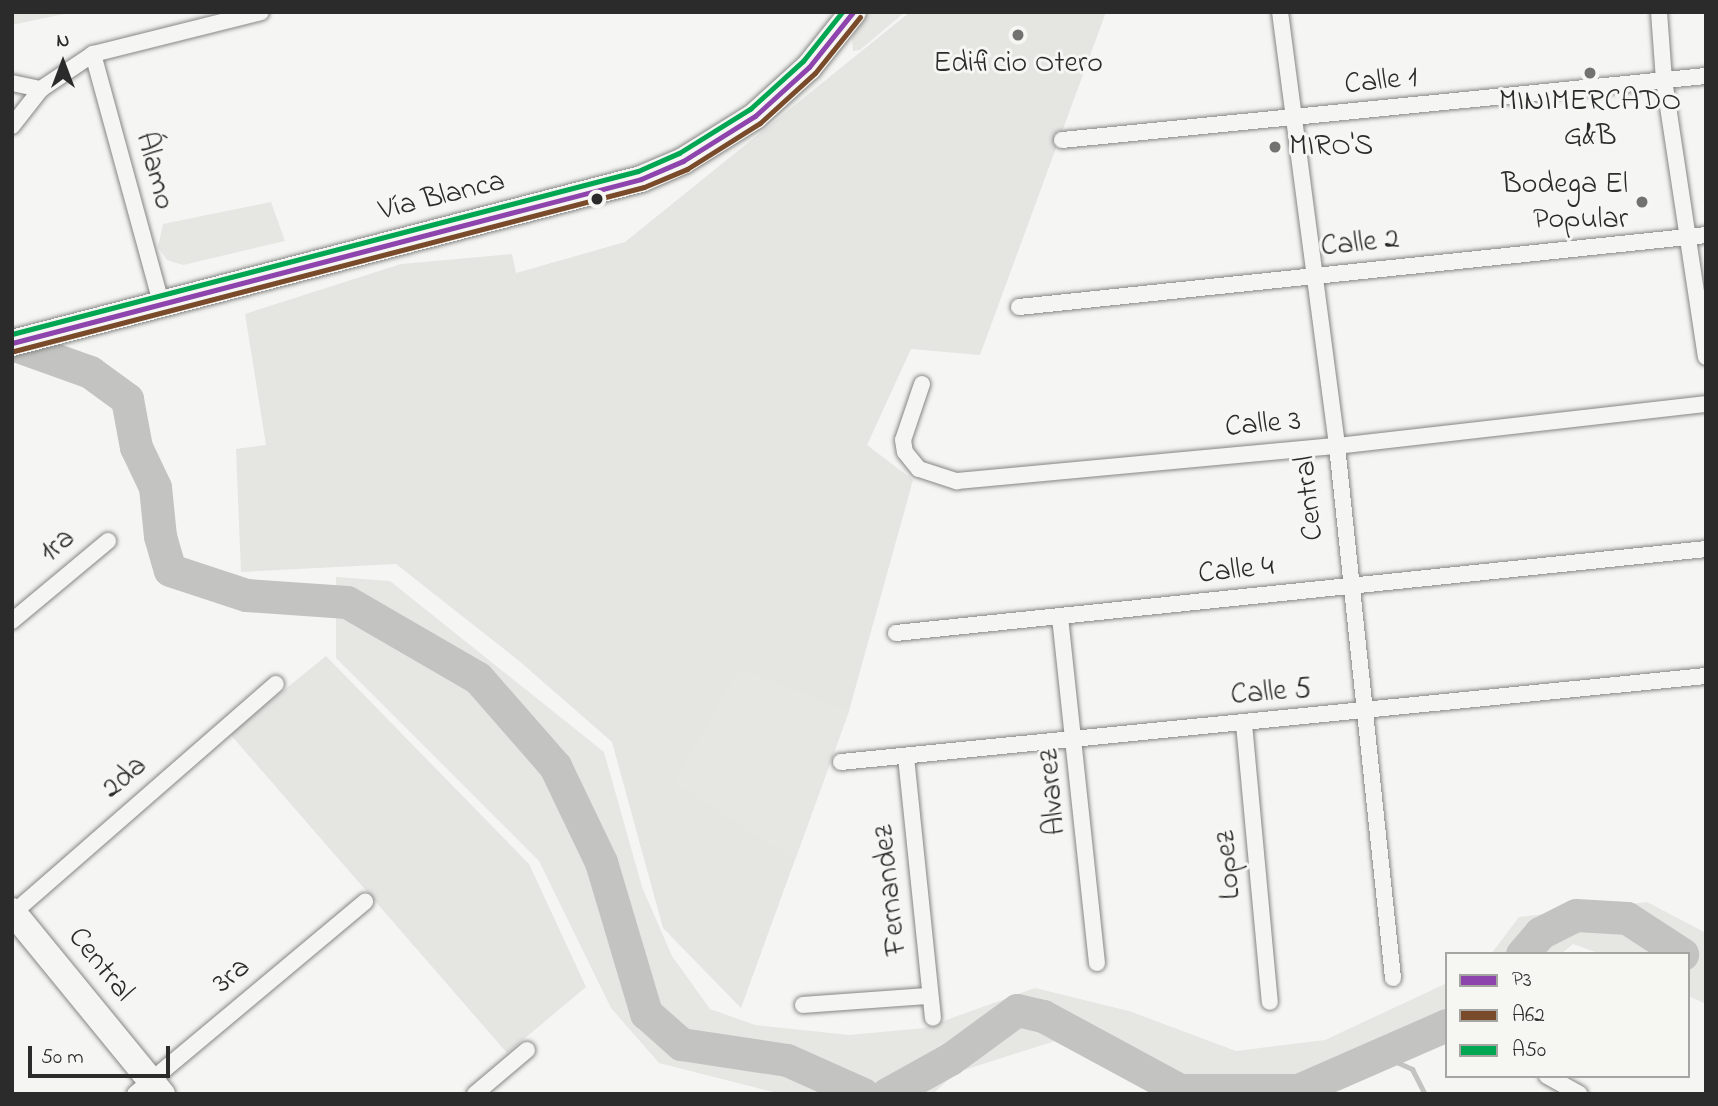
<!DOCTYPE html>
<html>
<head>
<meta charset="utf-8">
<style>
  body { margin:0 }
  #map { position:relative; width:1718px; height:1106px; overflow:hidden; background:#f5f5f3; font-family:"Indie Flower",sans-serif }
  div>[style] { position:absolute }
  .built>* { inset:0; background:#e5e5e2 }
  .green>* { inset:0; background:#e6e6e2 }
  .stream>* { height:5px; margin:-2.5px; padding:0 2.5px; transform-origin:2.5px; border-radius:2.5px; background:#c3c3c1 }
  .river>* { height:33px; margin:-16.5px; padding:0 16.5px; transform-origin:16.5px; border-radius:16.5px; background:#c3c3c1 }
  .roads { filter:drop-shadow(0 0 2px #868685) drop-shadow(0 0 2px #868685) }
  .street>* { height:16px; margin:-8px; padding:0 8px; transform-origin:8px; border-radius:8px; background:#f5f5f3 }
  .primary>* { height:26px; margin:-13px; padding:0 13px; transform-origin:13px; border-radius:13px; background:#f5f5f3 }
  .bus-1>* { height:5px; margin:-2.5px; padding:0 2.5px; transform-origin:2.5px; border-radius:2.5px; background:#8e44ad }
  .bus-2>* { height:5px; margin:-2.5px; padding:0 2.5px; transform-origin:2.5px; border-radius:2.5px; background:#7a4b2a }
  .bus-3>* { height:5px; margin:-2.5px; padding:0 2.5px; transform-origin:2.5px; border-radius:2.5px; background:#00a651 }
  .dots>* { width:19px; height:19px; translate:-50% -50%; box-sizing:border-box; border:4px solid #f6f6f2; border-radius:50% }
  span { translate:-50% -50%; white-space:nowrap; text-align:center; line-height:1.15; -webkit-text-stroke:6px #f6f6f2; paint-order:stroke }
  .poi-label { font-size:30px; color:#2b2b2b }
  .left { translate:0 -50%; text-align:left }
  .right { translate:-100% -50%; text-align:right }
  .street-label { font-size:30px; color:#2b2b2b }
  .frame { position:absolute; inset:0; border:14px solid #2b2b2b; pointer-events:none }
  .legend { position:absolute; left:1445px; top:952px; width:245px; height:126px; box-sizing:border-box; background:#f6f6f2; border:2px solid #a5a5a2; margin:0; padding:9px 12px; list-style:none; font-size:21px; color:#2b2b2b }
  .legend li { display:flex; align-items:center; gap:14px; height:35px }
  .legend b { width:35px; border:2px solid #a5a5a2 }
  .north { position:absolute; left:28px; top:28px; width:70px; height:70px; -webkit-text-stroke:5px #f6f6f2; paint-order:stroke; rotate:0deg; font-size:19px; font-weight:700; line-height:28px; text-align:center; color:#2b2b2b }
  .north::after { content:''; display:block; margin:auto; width:24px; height:32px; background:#2b2b2b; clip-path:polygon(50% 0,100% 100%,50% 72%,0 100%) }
  .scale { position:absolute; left:28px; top:1046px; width:142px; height:32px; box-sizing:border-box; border:4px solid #2b2b2b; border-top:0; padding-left:9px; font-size:21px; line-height:24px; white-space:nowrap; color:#2b2b2b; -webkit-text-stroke:5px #f6f6f2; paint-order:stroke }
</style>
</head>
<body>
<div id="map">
  <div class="built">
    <i style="clip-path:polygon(12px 12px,73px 12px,12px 25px)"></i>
    <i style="clip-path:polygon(910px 12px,1106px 12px,980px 355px,911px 349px,867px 445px,913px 480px,849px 711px,741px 1008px,663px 928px,612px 742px,518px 660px,396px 564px,241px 572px,236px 449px,266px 445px,245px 314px,401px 264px,512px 254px,516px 273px,625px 242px)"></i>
    <i style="clip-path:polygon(326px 656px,529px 864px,586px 987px,507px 1053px,230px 734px)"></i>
  </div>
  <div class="green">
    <i style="clip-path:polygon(868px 12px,905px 12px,860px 50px,853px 51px,852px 38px)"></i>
    <i style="clip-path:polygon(271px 202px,285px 241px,183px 265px,167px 260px,158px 247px,163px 224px)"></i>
    <i style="clip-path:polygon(336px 577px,390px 581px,604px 752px,642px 887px,672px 956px,710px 1009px,755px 1025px,849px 1035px,924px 1028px,1035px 988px,1129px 1011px,1236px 1051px,1325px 1040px,1447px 983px,1447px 1042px,1345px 1086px,1149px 1089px,1055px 1041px,955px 1073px,933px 1094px,781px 1094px,659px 1063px,611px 1008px,539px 861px,336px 658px)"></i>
    <i style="clip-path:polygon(739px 668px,849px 711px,795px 860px,674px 783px)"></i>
    <i style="clip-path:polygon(1647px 902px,1706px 933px,1706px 1004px,1688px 996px,1688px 954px,1601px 954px,1573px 944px,1561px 954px,1491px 954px,1519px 917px)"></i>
  </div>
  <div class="stream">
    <i style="left:1383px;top:1056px;width:32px;rotate:24deg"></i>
    <i style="left:1412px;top:1069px;width:28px;rotate:63deg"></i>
  </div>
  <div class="river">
    <i style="left:12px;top:344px;width:83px;rotate:19.7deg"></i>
    <i style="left:90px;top:372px;width:46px;rotate:36.1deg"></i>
    <i style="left:127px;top:399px;width:49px;rotate:79.4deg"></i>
    <i style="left:136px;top:447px;width:44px;rotate:64.6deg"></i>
    <i style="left:155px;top:487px;width:49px;rotate:84.2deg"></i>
    <i style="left:160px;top:536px;width:35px;rotate:74deg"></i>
    <i style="left:170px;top:570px;width:80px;rotate:18.2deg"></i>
    <i style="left:246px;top:595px;width:101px;rotate:4deg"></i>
    <i style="left:347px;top:602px;width:151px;rotate:30.1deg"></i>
    <i style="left:478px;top:678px;width:117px;rotate:48.8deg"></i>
    <i style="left:555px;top:766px;width:106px;rotate:64.4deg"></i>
    <i style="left:601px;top:862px;width:158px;rotate:73.4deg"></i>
    <i style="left:646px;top:1013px;width:47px;rotate:41.5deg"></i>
    <i style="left:681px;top:1044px;width:107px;rotate:8.6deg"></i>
    <i style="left:787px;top:1060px;width:83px;rotate:24.1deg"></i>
    <i style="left:1522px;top:954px;width:28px;rotate:-49deg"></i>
    <i style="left:1540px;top:933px;width:40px;rotate:-26.6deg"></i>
    <i style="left:1576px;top:915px;width:51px;rotate:3.4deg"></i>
    <i style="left:1627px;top:918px;width:66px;rotate:33.2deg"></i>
    <i style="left:887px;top:1094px;width:72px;rotate:-29.1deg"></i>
    <i style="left:950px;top:1059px;width:83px;rotate:-36.2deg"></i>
    <i style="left:1017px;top:1010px;width:27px;rotate:13deg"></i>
    <i style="left:1043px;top:1016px;width:156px;rotate:28.4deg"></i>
    <i style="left:1180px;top:1090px;width:118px"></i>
    <i style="left:1298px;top:1090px;width:163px;rotate:-23.6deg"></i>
  </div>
  <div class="roads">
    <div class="street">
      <i style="left:1280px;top:12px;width:438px;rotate:82.5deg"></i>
      <i style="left:1337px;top:446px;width:535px;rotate:83.99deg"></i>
      <i style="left:1659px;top:12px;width:68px;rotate:85.8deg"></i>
      <i style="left:1664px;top:80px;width:280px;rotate:81.4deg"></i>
      <i style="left:93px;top:54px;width:258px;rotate:74.7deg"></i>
      <i style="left:12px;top:83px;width:30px;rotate:12deg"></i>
      <i style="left:12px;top:126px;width:47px;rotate:-51.9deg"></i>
      <i style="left:41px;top:89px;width:63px;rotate:-33.9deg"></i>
      <i style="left:93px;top:54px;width:173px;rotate:-14deg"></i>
      <i style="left:1062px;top:140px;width:647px;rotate:-5.68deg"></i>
      <i style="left:1019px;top:307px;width:691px;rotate:-5.98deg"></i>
      <i style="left:922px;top:384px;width:59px;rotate:108.7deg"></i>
      <i style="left:903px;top:440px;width:12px;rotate:81deg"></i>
      <i style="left:905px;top:452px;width:22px;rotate:51deg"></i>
      <i style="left:919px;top:469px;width:40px;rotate:18deg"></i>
      <i style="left:957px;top:481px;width:382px;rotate:-5.3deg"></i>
      <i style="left:1337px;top:446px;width:371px;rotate:-6.5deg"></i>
      <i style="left:1060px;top:617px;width:348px;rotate:83.9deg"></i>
      <i style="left:12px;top:621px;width:125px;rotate:-39.8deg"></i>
      <i style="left:896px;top:633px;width:814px;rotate:-5.92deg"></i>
      <i style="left:1244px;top:724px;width:279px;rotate:84.7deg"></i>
      <i style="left:906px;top:757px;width:262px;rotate:84.1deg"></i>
      <i style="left:841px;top:762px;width:869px;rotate:-5.68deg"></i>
      <i style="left:12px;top:914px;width:350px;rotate:-41.1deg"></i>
      <i style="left:803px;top:1005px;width:127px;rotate:-4.1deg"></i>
      <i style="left:1547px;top:1076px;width:37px;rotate:29deg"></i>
      <i style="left:135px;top:1094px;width:300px;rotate:-39.9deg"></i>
      <i style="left:475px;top:1094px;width:68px;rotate:-40.2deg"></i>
    </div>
    <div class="primary">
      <i style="left:12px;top:343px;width:650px;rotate:-14.61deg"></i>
      <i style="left:641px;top:179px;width:46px;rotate:-23.2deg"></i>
      <i style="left:683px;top:161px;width:85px;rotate:-32deg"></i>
      <i style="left:755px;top:116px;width:73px;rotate:-42.2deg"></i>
      <i style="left:809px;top:67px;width:70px;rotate:-51.3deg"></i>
      <i style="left:12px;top:911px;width:237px;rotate:50.7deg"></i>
    </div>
  </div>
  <div class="bus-1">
    <i style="left:12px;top:343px;width:650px;rotate:-14.61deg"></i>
    <i style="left:641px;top:179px;width:46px;rotate:-23.2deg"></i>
    <i style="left:683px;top:161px;width:85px;rotate:-32deg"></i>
    <i style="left:755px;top:116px;width:73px;rotate:-42.2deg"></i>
    <i style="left:809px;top:67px;width:70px;rotate:-51.3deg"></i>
  </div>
  <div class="bus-2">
    <i style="left:14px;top:351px;width:651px;rotate:-14.59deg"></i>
    <i style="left:644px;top:187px;width:47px;rotate:-22.7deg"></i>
    <i style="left:687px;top:169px;width:86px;rotate:-32.2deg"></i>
    <i style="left:760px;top:123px;width:74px;rotate:-42.3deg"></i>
    <i style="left:815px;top:73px;width:72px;rotate:-51.2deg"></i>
  </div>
  <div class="bus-3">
    <i style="left:12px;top:334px;width:647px;rotate:-14.59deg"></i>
    <i style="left:638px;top:171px;width:45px;rotate:-23.7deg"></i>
    <i style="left:679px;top:153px;width:84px;rotate:-31.8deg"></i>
    <i style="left:750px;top:109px;width:72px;rotate:-42.2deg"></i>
    <i style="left:803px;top:61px;width:63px;rotate:-51.5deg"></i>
  </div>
  <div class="dots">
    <i style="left:1018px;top:35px;background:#727271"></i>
    <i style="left:1590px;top:73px;background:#727271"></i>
    <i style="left:1275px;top:147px;background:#727271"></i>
    <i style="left:597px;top:199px;background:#2b2b2b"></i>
    <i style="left:1642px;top:202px;background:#727271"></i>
  </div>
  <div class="poi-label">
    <span style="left:1018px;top:64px">Edificio Otero</span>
    <span style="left:1590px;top:119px">MINIMERCADO<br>G&amp;B</span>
    <span class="left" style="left:1289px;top:147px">MIRO'S</span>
    <span class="right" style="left:1628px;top:202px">Bodega El<br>Popular</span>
  </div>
  <div class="street-label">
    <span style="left:1381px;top:82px;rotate:-6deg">Calle 1</span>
    <span style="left:154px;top:171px;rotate:75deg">Álamo</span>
    <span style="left:442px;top:197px;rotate:-14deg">Vía Blanca</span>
    <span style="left:1360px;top:244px;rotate:-6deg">Calle 2</span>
    <span style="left:1263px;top:425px;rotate:-5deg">Calle 3</span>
    <span style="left:1310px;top:498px;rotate:-96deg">Central</span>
    <span style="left:58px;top:546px;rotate:-40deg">1ra</span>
    <span style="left:1236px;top:571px;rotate:-6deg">Calle 4</span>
    <span style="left:1271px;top:693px;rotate:-5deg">Calle 5</span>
    <span style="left:125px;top:778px;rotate:-41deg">2da</span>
    <span style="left:1053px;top:792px;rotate:-95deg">Alvarez</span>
    <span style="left:1229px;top:865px;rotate:-95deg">Lopez</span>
    <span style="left:891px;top:890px;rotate:-96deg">Fernandez</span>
    <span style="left:100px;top:965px;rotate:51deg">Central</span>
    <span style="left:232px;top:976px;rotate:-40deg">3ra</span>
  </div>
  <div class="frame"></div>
  <ul class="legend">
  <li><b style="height:9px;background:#8e44ad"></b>P3</li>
  <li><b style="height:9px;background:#7a4b2a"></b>A62</li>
  <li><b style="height:9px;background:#00a651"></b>A50</li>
  </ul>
  <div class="north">N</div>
  <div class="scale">50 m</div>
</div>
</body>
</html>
